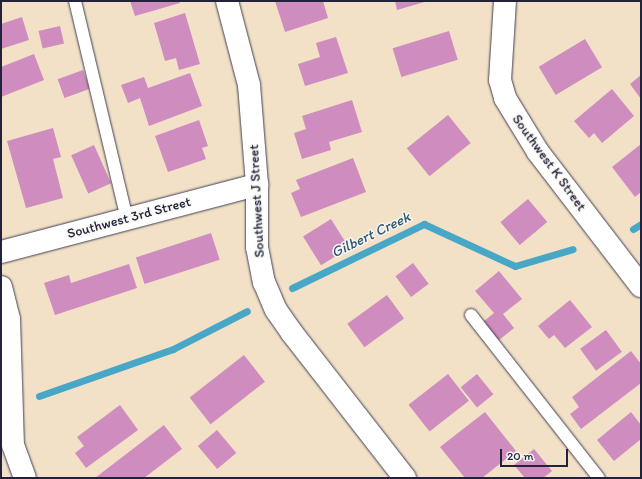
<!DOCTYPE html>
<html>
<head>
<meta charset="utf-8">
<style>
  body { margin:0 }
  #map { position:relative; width:642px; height:479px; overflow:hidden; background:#f2e1c7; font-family:Itim,sans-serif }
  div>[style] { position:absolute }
  .stream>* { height:7px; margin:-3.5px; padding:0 3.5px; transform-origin:3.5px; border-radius:3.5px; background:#48a7c7 }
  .building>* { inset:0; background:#cf8cbe; transform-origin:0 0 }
  .roads { filter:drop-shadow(0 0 1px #413f50) drop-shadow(0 0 1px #413f50) }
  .lane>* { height:12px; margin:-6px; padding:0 6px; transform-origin:6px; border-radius:6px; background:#fff }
  .street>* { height:22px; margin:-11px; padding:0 11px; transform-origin:11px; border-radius:11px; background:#fff }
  span { translate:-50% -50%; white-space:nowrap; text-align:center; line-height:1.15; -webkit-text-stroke:3px #f6f6f2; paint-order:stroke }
  .street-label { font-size:14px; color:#22223b }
  .water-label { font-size:15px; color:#315773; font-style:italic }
  .frame { position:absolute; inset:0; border:2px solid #22223b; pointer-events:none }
  .scale { position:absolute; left:500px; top:449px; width:68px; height:18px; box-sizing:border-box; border:2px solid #22223b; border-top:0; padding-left:5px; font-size:12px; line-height:14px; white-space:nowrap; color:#22223b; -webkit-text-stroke:3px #f6f6f2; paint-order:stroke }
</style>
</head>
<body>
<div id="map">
  <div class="stream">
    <i style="left:633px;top:229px;width:9px;rotate:-32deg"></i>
    <i style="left:292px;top:288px;width:147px;rotate:-25.9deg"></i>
    <i style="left:424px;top:224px;width:100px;rotate:24.8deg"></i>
    <i style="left:515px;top:266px;width:60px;rotate:-16.3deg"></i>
    <i style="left:39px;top:396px;width:142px;rotate:-19.3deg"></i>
    <i style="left:173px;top:349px;width:83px;rotate:-27.2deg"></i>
  </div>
  <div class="building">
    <i style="clip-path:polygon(130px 1px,179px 1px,180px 3px,135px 16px)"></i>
    <i style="clip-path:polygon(275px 1px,323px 1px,328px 18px,285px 32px)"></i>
    <i style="clip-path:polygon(395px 1px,428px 1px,397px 10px)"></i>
    <i style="clip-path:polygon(185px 13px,200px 64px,179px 70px,176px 58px,165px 61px,154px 23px)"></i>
    <i style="clip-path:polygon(22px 17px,29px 40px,1px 49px,1px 24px)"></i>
    <i style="left:60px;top:26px;width:18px;height:22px;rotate:77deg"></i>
    <i style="left:449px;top:31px;width:30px;height:59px;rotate:73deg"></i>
    <i style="clip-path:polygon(336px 37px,348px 73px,305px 86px,298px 64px,320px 57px,316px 43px)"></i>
    <i style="left:585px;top:39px;width:33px;height:54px;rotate:59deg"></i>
    <i style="clip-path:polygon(34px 54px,44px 80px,1px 97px,1px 67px)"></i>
    <i style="left:83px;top:70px;width:20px;height:27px;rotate:70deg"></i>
    <i style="clip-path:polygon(190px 73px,202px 106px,149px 126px,140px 98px,128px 103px,121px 85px,144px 77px,148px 88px)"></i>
    <i style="clip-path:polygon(641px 75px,641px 99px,630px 84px)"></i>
    <i style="clip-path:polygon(612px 89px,634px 116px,602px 143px,594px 133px,589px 138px,574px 121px)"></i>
    <i style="clip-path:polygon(352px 100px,362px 132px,329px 142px,331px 150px,302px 159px,294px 133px,306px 129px,302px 116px)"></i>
    <i style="left:448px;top:115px;width:36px;height:53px;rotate:51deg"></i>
    <i style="clip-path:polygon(199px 120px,208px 146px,202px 148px,206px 159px,168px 172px,155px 136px)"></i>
    <i style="clip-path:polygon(53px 128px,61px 157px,53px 159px,63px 198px,26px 208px,7px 141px)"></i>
    <i style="clip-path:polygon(641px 144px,641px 192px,635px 197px,612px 167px)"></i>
    <i style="left:94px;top:145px;width:42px;height:25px;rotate:66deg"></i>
    <i style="clip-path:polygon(353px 158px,366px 192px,301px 217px,291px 193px,300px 189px,296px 180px)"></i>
    <i style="left:528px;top:199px;width:30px;height:36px;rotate:50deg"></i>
    <i style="left:331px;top:219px;width:34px;height:33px;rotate:58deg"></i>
    <i style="left:211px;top:233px;width:28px;height:79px;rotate:72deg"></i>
    <i style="left:413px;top:263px;width:26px;height:22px;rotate:53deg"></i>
    <i style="clip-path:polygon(129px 264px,137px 288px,55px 315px,44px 283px,69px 275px,71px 283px)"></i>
    <i style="clip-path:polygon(499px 271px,522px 299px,503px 314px,514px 328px,498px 341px,483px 322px,494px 313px,475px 291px)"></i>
    <i style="left:387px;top:295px;width:29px;height:49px;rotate:54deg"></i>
    <i style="clip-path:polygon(570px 300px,592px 327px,565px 348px,554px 335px,549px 339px,538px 326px)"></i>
    <i style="left:606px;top:330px;width:27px;height:32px;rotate:54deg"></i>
    <i style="clip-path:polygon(631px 351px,641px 364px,641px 383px,581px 429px,570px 414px,579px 407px,572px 397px)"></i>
    <i style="left:244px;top:355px;width:34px;height:69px;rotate:52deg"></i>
    <i style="left:448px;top:374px;width:34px;height:50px;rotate:52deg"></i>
    <i style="left:477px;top:374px;width:26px;height:21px;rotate:51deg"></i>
    <i style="clip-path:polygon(120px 405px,138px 430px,86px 468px,75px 453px,84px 446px,77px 437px)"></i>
    <i style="clip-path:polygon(485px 412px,516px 451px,482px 478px,465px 478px,440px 447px)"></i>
    <i style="clip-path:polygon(631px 412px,641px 425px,641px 439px,614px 461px,597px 440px)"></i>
    <i style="clip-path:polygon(164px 425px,182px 449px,144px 478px,95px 478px)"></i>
    <i style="left:217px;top:430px;width:30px;height:25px;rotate:50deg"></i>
    <i style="clip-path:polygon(534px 449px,552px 471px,543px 478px,525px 478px,514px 465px)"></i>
  </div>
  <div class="roads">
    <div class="lane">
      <i style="left:75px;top:1px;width:224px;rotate:76.6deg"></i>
      <i style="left:471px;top:315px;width:207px;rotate:51.9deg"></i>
    </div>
    <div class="street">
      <i style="left:227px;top:1px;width:87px;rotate:75.3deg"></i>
      <i style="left:249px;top:85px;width:100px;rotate:85.4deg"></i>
      <i style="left:257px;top:185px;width:62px;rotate:90deg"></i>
      <i style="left:257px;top:247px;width:36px;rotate:79deg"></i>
      <i style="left:264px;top:282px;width:30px;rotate:67deg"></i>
      <i style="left:276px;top:310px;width:28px;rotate:55deg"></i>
      <i style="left:292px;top:333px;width:184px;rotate:52.1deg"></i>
      <i style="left:505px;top:1px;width:79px;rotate:93.6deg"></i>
      <i style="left:500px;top:80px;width:19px;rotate:74deg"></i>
      <i style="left:505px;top:98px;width:63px;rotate:58.6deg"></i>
      <i style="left:538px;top:152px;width:169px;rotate:52.5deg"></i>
      <i style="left:1px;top:252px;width:265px;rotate:-14.7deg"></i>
      <i style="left:1px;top:287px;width:33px;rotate:76deg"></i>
      <i style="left:9px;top:319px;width:126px;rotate:88.2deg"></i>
      <i style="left:13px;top:445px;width:35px;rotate:70deg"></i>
    </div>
  </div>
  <div class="street-label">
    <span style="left:549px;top:163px;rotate:54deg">Southwest K Street</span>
    <span style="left:257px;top:201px;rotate:-93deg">Southwest J Street</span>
    <span style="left:129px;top:218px;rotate:-15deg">Southwest 3rd Street</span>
  </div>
  <div class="water-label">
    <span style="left:371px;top:235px;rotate:-26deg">Gilbert Creek</span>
  </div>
  <div class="frame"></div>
  <div class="scale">20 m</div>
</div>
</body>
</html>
